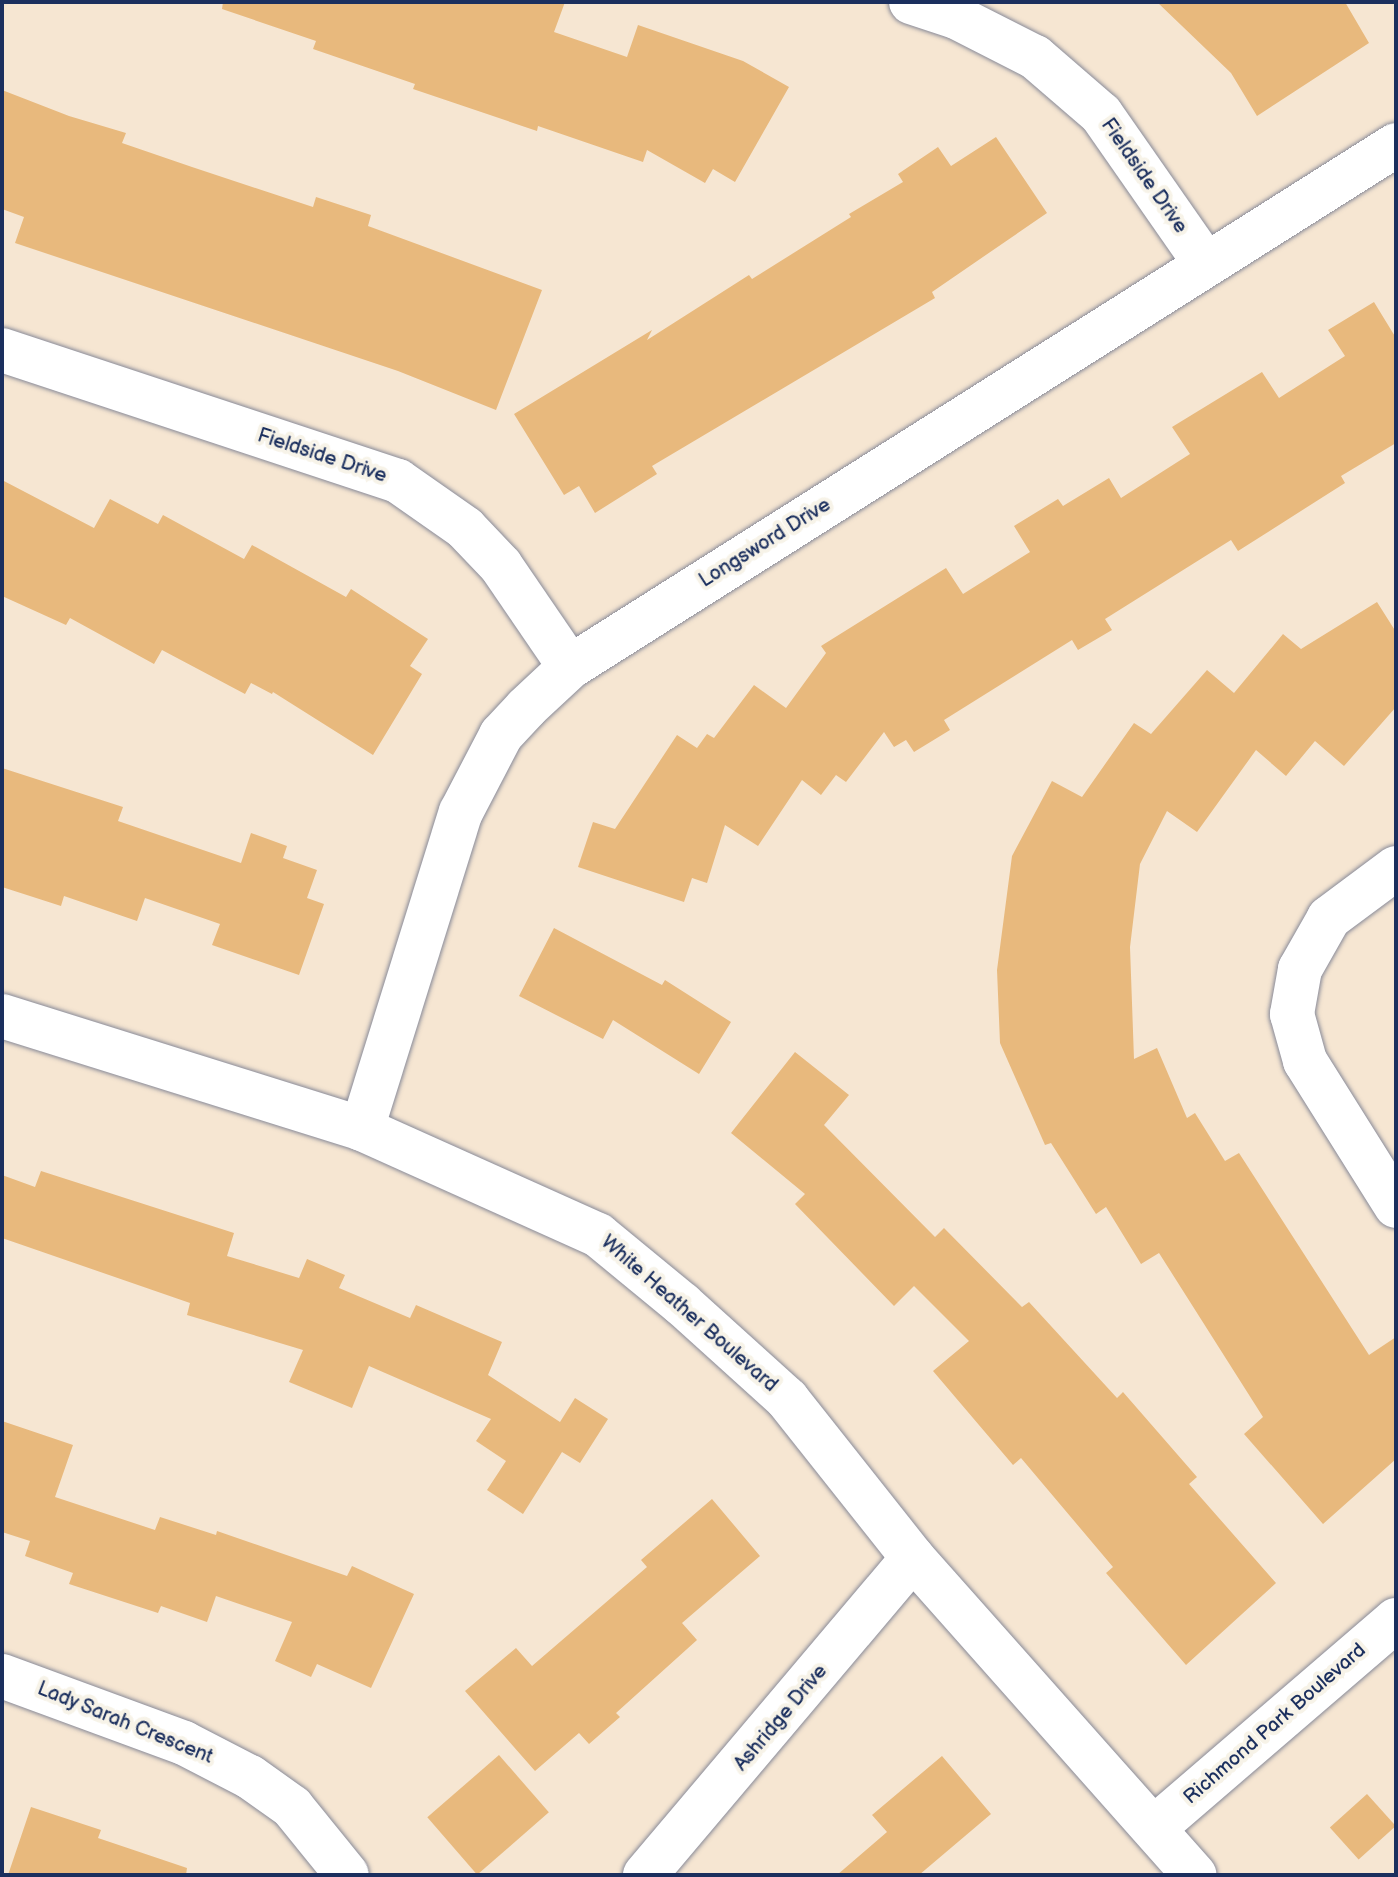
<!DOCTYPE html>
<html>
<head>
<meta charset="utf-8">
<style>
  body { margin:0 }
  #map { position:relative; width:1398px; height:1877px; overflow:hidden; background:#f6e6d2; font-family:"Balsamiq Sans",sans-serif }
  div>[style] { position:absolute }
  .building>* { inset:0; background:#e8b97d; transform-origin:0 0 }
  .roads { filter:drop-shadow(0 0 2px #888a98) drop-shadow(0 0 2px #888a98) }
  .minor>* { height:44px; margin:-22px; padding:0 22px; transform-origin:22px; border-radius:22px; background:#fff }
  span { translate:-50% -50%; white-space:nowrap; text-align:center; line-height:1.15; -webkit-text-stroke:8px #f7f3e8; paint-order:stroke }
  .street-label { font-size:20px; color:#1b2f5e }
  .frame { position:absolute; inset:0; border:4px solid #1b2f5e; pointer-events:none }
</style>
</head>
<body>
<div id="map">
  <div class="building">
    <i style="clip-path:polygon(223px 2px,565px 2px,554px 32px,627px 57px,638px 25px,743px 61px,789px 87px,735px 182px,713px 169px,705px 183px,647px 150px,643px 162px,538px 126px,537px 131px,413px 89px,415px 84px,313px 49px,316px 41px,222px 9px)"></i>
    <i style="clip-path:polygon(1157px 2px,1345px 2px,1369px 43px,1257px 116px,1231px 73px)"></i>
    <i style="clip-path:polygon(2px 90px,69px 116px,126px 133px,122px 143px,192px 167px,313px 207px,316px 197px,371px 215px,368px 226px,542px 290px,496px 410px,398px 371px,15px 243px,24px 217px,2px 209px)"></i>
    <i style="clip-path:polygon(996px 137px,1047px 213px,932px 292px,935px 298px,652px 466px,657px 474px,595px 513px,579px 486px,564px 495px,514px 414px,652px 330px,647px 340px,749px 275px,752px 279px,851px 217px,849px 214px,903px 182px,898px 174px,938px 147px,951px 166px)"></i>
    <i style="clip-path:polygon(1374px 302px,1396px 338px,1396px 443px,1341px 476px,1345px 483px,1238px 551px,1231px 540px,1105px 619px,1112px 630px,1078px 650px,1072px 640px,944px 720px,950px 730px,914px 752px,906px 740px,894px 747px,884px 732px,846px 782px,836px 775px,821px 795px,802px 780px,758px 846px,725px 825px,707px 883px,692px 878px,684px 902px,578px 867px,593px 822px,615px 829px,677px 735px,697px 748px,707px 734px,714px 738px,754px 685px,786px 708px,826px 653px,821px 646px,946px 568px,963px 594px,1030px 552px,1014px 526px,1058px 499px,1063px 506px,1109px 478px,1121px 498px,1190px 454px,1172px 427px,1262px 372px,1279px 398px,1345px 356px,1328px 330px)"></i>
    <i style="clip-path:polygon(2px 480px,94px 528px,110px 499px,158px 524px,163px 515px,244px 559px,252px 545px,346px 597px,351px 589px,428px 639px,410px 666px,422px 674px,373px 755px,273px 692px,272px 694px,251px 683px,245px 694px,162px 650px,154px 664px,70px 618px,66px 625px,2px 596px)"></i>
    <i style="clip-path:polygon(1377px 602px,1396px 632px,1396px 707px,1344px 766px,1315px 741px,1286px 776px,1256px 750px,1197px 832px,1167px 811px,1140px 864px,1130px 947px,1134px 1059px,1157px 1048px,1187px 1118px,1195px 1113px,1225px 1161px,1239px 1153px,1369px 1355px,1396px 1337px,1396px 1459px,1323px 1524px,1244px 1434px,1263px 1417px,1159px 1253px,1141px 1264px,1106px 1207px,1096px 1214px,1051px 1143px,1045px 1145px,1000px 1043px,997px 970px,1012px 856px,1052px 781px,1082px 797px,1134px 723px,1151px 734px,1207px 670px,1234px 693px,1283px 634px,1301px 649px)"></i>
    <i style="clip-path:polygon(2px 768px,123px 807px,118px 821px,241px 863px,251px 833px,287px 846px,283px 858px,317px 870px,307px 898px,324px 904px,299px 975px,212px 945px,220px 924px,145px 898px,137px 921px,64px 896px,61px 906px,2px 887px)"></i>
    <i style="clip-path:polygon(554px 928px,662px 985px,665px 980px,731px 1022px,699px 1074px,613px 1020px,603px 1039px,519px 996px)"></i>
    <i style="clip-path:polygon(795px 1052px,849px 1095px,824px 1125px,935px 1237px,944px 1228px,1022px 1307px,1029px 1302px,1117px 1398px,1123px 1392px,1197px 1477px,1189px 1484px,1276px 1583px,1186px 1665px,1106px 1573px,1113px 1567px,1021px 1458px,1013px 1465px,933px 1371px,969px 1341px,914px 1286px,894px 1306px,795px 1204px,805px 1194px,731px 1133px)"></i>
    <i style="clip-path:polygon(41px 1171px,234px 1233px,227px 1256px,299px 1278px,307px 1259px,345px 1275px,339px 1288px,410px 1318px,416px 1305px,502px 1342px,488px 1375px,560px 1422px,575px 1398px,608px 1419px,580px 1463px,562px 1452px,523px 1514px,487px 1490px,506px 1461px,476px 1441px,491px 1419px,369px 1366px,352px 1408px,289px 1382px,303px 1350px,187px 1315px,190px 1303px,2px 1238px,2px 1175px,35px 1187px)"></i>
    <i style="clip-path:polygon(2px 1421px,73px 1445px,55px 1497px,155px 1530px,160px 1517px,216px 1535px,217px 1531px,347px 1576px,352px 1566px,414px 1594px,371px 1688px,317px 1664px,311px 1677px,275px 1661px,292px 1622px,216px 1596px,207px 1622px,161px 1606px,158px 1613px,69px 1584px,73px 1573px,25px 1556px,30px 1541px,2px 1532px)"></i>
    <i style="clip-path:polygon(712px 1499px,760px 1556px,682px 1623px,697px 1640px,616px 1713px,620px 1717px,589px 1744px,579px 1733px,535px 1771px,465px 1691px,516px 1648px,532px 1666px,647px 1567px,641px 1560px)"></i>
    <i style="left:499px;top:1755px;width:76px;height:95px;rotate:49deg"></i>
    <i style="clip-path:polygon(942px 1756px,991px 1814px,919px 1875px,837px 1875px,887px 1832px,872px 1815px)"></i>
    <i style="left:1367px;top:1794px;width:43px;height:50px;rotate:48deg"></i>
    <i style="clip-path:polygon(31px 1807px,101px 1830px,98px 1838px,187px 1868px,186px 1875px,8px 1875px)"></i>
  </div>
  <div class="roads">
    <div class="minor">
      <i style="left:911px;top:2px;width:47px;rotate:18.4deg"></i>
      <i style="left:956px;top:17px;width:89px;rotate:26.9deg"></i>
      <i style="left:1035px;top:57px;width:87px;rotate:40.8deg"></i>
      <i style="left:1101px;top:114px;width:182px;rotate:55.1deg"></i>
      <i style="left:2px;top:350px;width:417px;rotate:18.3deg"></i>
      <i style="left:398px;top:481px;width:82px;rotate:35deg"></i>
      <i style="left:465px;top:528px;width:52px;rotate:46.5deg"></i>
      <i style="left:501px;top:566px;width:122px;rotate:55.7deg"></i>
      <i style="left:1396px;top:868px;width:84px;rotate:143.3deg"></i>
      <i style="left:1329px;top:918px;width:59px;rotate:119.6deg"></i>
      <i style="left:1300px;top:969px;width:46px;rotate:100.1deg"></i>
      <i style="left:1292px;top:1014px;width:49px;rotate:74.5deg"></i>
      <i style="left:1305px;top:1061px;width:171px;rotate:57.9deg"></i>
      <i style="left:2px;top:1016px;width:377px;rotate:17.4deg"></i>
      <i style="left:362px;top:1129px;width:259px;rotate:24.2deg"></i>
      <i style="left:598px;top:1235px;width:109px;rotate:39.4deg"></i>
      <i style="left:682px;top:1304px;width:142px;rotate:42.1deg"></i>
      <i style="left:787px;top:1399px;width:203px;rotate:51.6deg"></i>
      <i style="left:913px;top:1558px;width:424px;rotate:48.4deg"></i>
      <i style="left:362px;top:1129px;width:332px;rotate:-72.7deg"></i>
      <i style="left:461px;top:812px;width:87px;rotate:-62.5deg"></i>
      <i style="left:501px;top:735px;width:37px;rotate:-47deg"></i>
      <i style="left:526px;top:708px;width:60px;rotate:-43deg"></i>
      <i style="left:570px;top:667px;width:977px;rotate:-32.29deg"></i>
      <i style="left:2px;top:1676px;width:194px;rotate:20.2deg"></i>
      <i style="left:184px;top:1743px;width:74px;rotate:27.3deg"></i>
      <i style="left:250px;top:1777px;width:52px;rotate:35.5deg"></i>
      <i style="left:292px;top:1807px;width:87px;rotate:51deg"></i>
      <i style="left:1154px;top:1828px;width:319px;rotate:-40.7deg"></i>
      <i style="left:645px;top:1875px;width:415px;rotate:-49.8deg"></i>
    </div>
  </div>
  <div class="street-label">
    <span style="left:1144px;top:176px;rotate:55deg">Fieldside Drive</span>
    <span style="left:322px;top:456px;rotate:18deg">Fieldside Drive</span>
    <span style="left:765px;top:543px;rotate:-32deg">Longsword Drive</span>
    <span style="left:689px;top:1314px;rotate:41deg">White Heather Boulevard</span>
    <span style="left:781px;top:1718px;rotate:-50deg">Ashridge Drive</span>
    <span style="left:125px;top:1723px;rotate:22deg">Lady Sarah Crescent</span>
    <span style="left:1275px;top:1724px;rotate:-41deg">Richmond Park Boulevard</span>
  </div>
  <div class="frame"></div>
</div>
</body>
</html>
